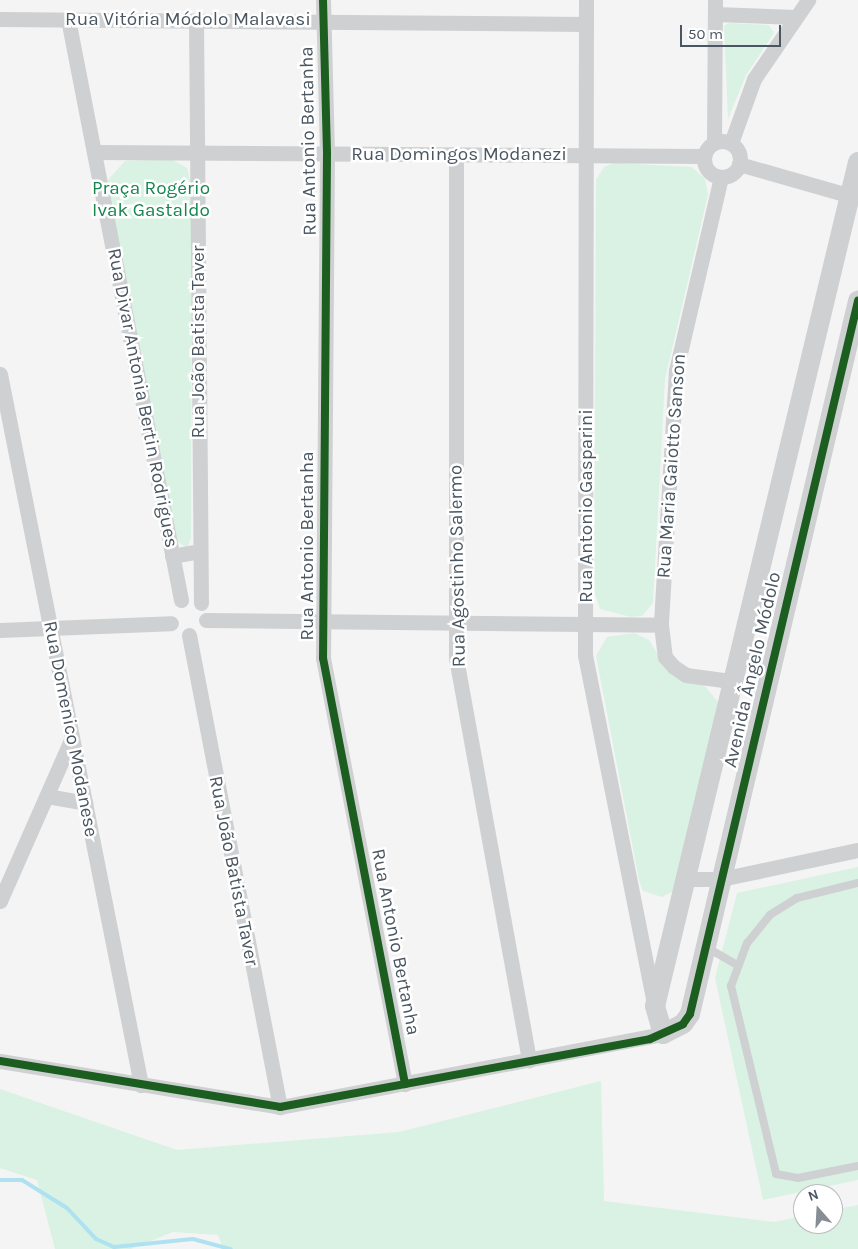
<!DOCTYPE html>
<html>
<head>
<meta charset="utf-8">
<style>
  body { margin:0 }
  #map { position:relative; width:858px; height:1249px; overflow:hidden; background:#f4f4f4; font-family:Karla,sans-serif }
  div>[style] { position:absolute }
  .green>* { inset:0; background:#d9f2e3 }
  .stream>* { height:4px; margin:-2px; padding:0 2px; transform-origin:2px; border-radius:2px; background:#aee2f0 }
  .service>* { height:8px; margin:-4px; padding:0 4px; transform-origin:4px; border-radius:4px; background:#ced0d2 }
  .minor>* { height:15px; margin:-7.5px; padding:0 7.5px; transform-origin:7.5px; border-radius:7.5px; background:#ced0d2 }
  .minor>.ring { margin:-7.5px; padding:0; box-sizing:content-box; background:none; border:15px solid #ced0d2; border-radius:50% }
  .tertiary>* { height:20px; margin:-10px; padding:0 10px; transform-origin:10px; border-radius:10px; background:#ced0d2 }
  .cycleway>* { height:8px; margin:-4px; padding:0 4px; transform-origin:4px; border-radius:4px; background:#1b5e20 }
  span { translate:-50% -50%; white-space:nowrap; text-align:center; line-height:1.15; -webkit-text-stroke:5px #fff; paint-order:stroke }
  .street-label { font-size:19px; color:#4a5661 }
  .park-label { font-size:19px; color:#17864f }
  .north { position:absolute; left:793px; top:1184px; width:50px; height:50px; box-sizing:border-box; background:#fff; border:1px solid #b7bbc0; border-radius:50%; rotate:341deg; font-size:14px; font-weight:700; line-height:20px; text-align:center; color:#4a5661 }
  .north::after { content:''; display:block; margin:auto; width:18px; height:22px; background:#868d94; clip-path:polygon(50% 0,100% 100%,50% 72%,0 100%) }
  .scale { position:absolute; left:680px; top:25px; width:101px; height:22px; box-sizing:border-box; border:2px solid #4a5661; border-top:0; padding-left:6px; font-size:15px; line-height:18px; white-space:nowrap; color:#4a5661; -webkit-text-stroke:4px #fff; paint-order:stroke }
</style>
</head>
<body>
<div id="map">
  <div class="green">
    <i style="clip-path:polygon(729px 23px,769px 25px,774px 33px,746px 75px,728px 119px,724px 26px)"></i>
    <i style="clip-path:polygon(171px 159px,187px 168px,192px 187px,191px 538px,187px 548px,178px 542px,172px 515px,107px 181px,125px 161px)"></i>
    <i style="clip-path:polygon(614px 163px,692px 167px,705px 179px,708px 195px,665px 379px,653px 603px,642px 616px,631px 617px,600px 609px,594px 591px,596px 180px,604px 167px)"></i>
    <i style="clip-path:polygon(634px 633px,649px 640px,670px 674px,705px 686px,718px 702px,679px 879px,672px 892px,662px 897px,643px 891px,639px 880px,596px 656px,607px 637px)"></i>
    <i style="clip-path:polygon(858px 867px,858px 1180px,763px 1200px,715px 978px,737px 893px)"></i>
    <i style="clip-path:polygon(601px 1081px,604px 1201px,774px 1222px,803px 1216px,803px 1224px,833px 1224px,833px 1210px,858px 1205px,858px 1249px,223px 1249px,218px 1235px,173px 1232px,131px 1249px,55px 1249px,37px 1180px,0 1168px,0 1089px,177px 1150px,399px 1132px)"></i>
  </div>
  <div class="stream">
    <i style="left:0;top:1180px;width:22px"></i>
    <i style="left:22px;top:1180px;width:53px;rotate:31.9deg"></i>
    <i style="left:67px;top:1208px;width:42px;rotate:46.9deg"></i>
    <i style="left:96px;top:1239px;width:20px;rotate:24deg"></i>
    <i style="left:114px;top:1247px;width:79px;rotate:-5.8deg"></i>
    <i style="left:193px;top:1239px;width:39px;rotate:15deg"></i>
  </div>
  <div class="service">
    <i style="left:858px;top:883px;width:63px;rotate:166.2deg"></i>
    <i style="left:797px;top:898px;width:32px;rotate:148deg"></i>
    <i style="left:770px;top:915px;width:36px;rotate:129deg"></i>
    <i style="left:747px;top:943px;width:46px;rotate:110.4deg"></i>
    <i style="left:731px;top:986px;width:193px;rotate:76.5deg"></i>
    <i style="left:776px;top:1174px;width:22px;rotate:10deg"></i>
    <i style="left:798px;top:1178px;width:61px;rotate:-11.3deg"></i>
    <i style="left:706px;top:947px;width:36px;rotate:30deg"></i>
  </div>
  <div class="minor">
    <i style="left:323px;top:0;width:154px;rotate:88.5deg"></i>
    <i style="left:327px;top:154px;width:504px;rotate:90.45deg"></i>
    <i style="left:323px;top:658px;width:434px;rotate:79.1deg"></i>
    <i style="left:586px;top:0;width:655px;rotate:90.09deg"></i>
    <i style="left:585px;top:655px;width:354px;rotate:78.8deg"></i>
    <i style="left:715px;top:14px;width:81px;rotate:2.1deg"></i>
    <i style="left:0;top:19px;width:585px;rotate:0.49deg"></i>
    <i style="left:68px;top:19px;width:592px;rotate:78.99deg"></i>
    <i style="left:196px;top:20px;width:583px;rotate:89.51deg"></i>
    <i class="ring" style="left:704px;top:141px;width:21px;height:21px"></i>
    <i style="left:714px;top:143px;width:143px;rotate:-89.6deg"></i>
    <i style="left:731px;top:143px;width:68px;rotate:-70.2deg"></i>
    <i style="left:754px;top:79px;width:96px;rotate:-55.6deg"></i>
    <i style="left:94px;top:152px;width:610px;rotate:0.38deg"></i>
    <i style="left:456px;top:154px;width:504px;rotate:90deg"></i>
    <i style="left:456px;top:658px;width:409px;rotate:79.7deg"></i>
    <i style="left:739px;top:164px;width:124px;rotate:15.9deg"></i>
    <i style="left:721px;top:177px;width:198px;rotate:103.1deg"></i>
    <i style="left:676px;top:370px;width:255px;rotate:93.4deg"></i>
    <i style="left:661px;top:625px;width:32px;rotate:83deg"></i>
    <i style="left:665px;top:657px;width:13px;rotate:48deg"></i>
    <i style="left:674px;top:667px;width:14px;rotate:34deg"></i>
    <i style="left:686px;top:675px;width:45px;rotate:7.6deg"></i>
    <i style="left:0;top:374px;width:725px;rotate:78.78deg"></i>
    <i style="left:172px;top:556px;width:28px;rotate:-10deg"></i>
    <i style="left:206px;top:620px;width:455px;rotate:0.6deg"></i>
    <i style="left:0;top:630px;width:171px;rotate:-2.3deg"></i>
    <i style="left:189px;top:635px;width:481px;rotate:79.1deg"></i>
    <i style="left:47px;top:796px;width:39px;rotate:10deg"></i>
    <i style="left:688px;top:879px;width:33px"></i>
    <i style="left:721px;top:879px;width:140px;rotate:-12deg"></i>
    <i style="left:0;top:901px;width:178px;rotate:-66.2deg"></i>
    <i style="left:0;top:1061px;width:284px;rotate:9.3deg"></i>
    <i style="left:280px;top:1107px;width:390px;rotate:-10.8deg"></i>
  </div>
  <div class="tertiary">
    <i style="left:858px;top:162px;width:868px;rotate:103.52deg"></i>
    <i style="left:655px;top:1006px;width:29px;rotate:74deg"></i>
    <i style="left:663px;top:1034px;width:22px;rotate:-27deg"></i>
    <i style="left:683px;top:1024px;width:12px;rotate:-55deg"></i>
    <i style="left:690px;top:1014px;width:733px;rotate:-76.74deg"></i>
  </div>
  <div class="cycleway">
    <i style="left:323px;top:0;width:154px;rotate:88.5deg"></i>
    <i style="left:327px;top:154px;width:504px;rotate:90.45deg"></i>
    <i style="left:323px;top:658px;width:434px;rotate:79.1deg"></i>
    <i style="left:0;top:1061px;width:284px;rotate:9.3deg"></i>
    <i style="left:280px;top:1107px;width:376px;rotate:-10.4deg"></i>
    <i style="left:650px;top:1039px;width:36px;rotate:-24deg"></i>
    <i style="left:683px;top:1024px;width:12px;rotate:-55deg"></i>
    <i style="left:690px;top:1014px;width:733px;rotate:-76.74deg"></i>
  </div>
  <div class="street-label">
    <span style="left:188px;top:20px">Rua Vitória Módolo Malavasi</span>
    <span style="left:309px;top:141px;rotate:-91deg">Rua Antonio Bertanha</span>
    <span style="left:459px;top:155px">Rua Domingos Modanezi</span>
    <span style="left:199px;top:342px;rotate:-90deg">Rua João Batista Taver</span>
    <span style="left:142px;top:398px;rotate:79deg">Rua Divar Antonia Bertin Rodrigues</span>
    <span style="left:672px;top:466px;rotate:-86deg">Rua Maria Gaiotto Sanson</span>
    <span style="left:587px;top:506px;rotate:-90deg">Rua Antonio Gasparini</span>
    <span style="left:308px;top:546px;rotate:-90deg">Rua Antonio Bertanha</span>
    <span style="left:458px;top:566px;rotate:-91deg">Rua Agostinho Salermo</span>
    <span style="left:753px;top:670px;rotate:-77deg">Avenida Ângelo Módolo</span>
    <span style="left:70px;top:729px;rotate:79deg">Rua Domenico Modanese</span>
    <span style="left:233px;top:871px;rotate:79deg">Rua João Batista Taver</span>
    <span style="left:395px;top:942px;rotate:79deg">Rua Antonio Bertanha</span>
  </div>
  <div class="park-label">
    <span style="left:151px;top:200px">Praça Rogério<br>Ivak Gastaldo</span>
  </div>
  <div class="north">N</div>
  <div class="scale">50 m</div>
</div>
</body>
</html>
